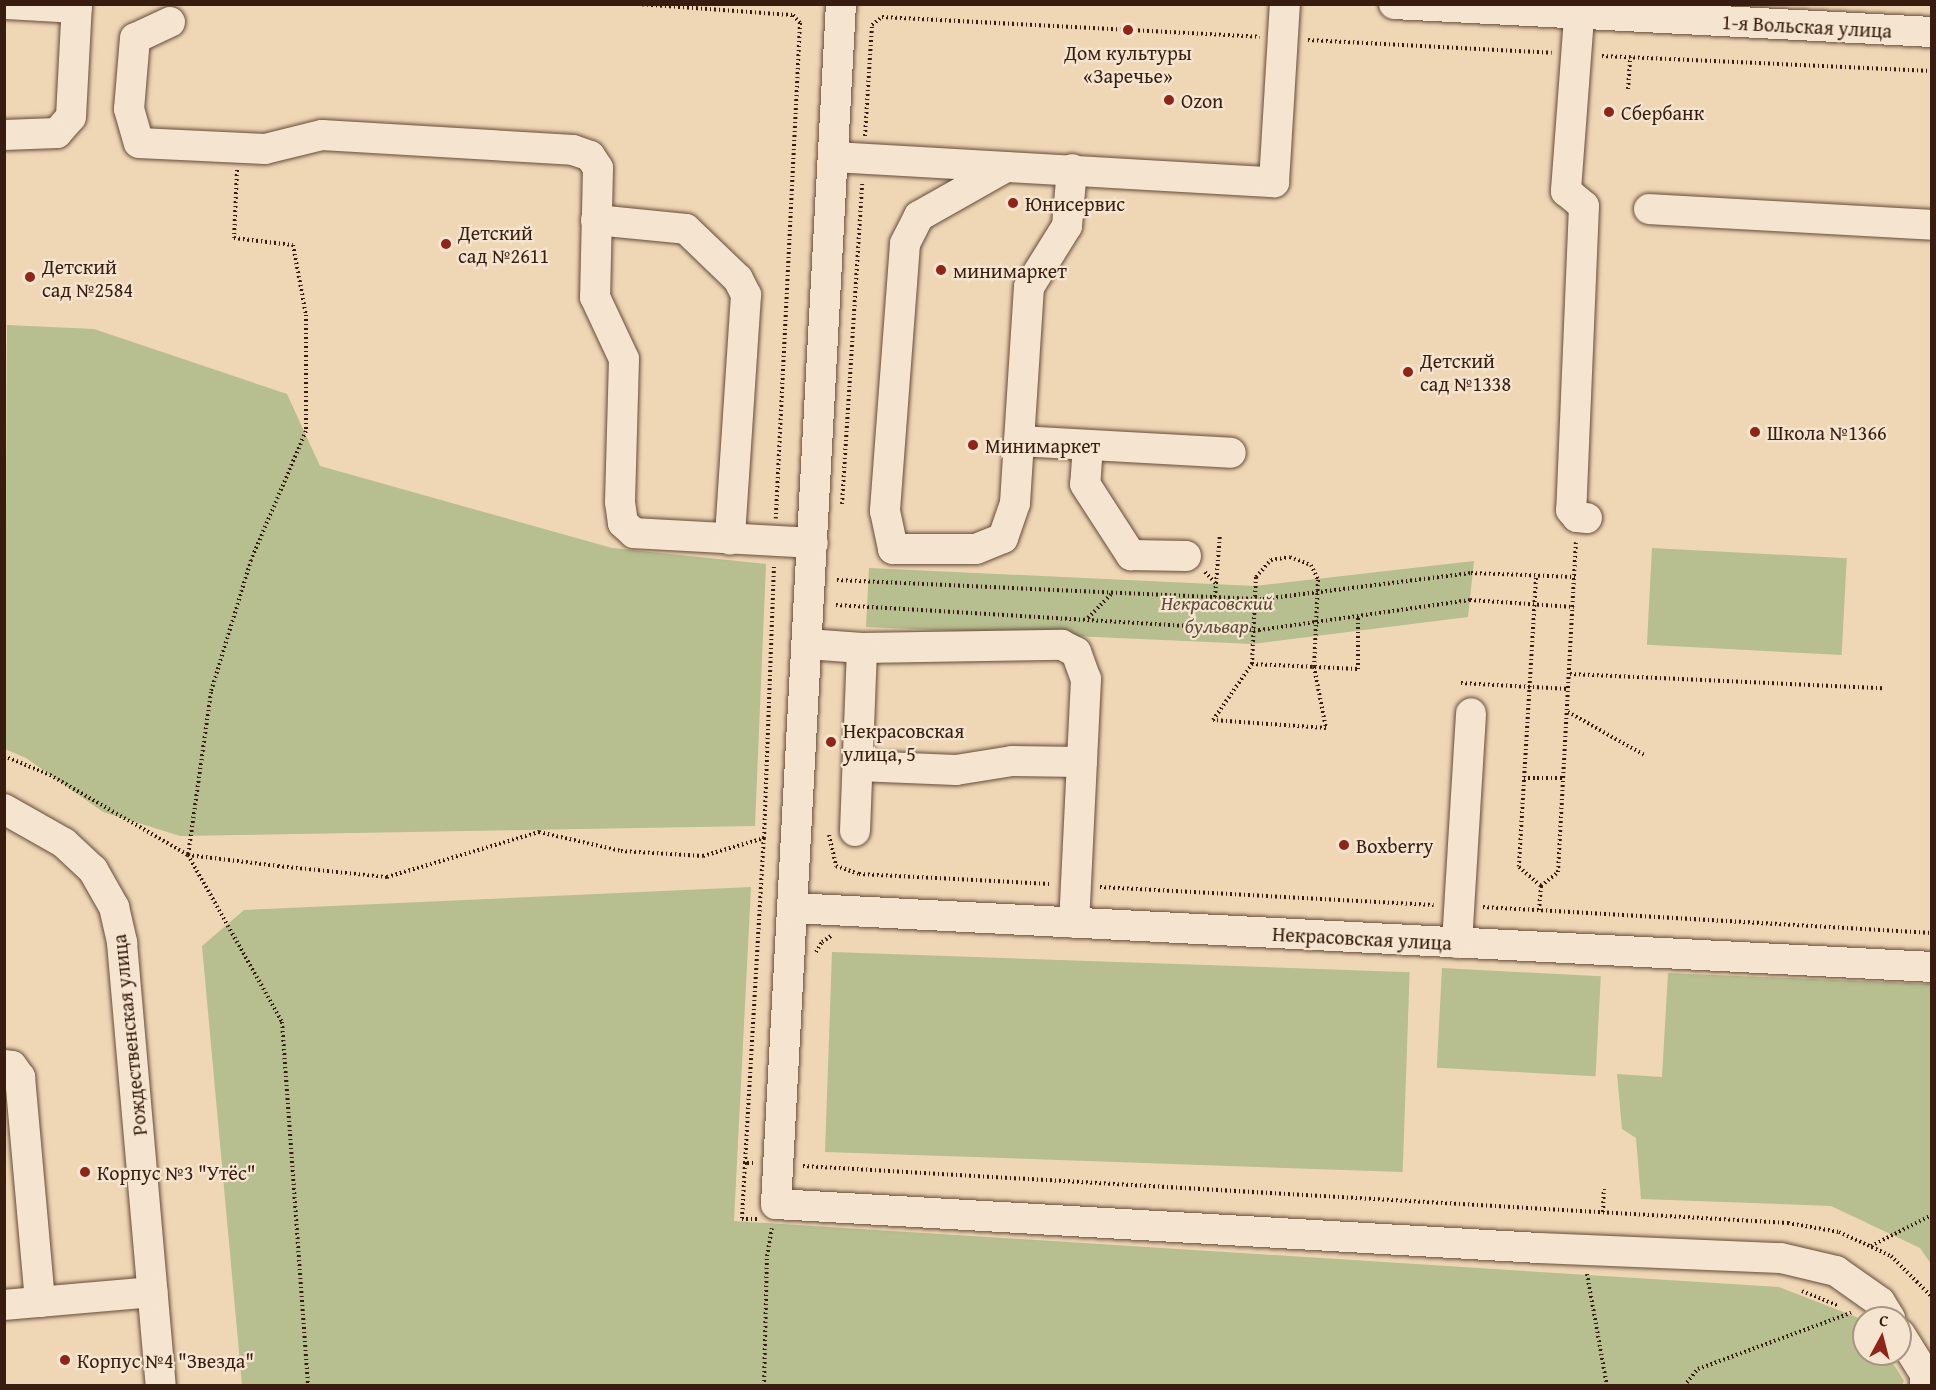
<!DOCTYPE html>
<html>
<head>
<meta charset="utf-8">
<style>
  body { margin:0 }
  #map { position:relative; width:1936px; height:1390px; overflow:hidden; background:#efd7b6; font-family:"Gentium Book Plus",serif }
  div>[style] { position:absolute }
  .green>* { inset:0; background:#b7be8f; transform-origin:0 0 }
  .path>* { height:4px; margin-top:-2px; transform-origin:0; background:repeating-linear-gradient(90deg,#371c0f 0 1.5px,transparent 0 4.5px) }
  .roads { filter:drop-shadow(0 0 2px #654b39) drop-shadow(0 0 2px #654b39) }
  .minor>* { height:30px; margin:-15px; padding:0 15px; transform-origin:15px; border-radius:15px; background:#f5e5d0 }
  .dots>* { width:16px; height:16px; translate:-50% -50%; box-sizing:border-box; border:3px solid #f5e5d0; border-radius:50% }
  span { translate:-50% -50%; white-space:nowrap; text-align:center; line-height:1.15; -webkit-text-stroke:4.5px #f5e5d0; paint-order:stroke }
  .street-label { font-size:20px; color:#371c0f }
  .poi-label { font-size:20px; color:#371c0f }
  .left { translate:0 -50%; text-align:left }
  .park-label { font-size:20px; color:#5d4d35; font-style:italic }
  .frame { position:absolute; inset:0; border:6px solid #371c0f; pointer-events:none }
  .north { position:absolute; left:1852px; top:1306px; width:60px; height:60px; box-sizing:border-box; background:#f5e5d0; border:2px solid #a99583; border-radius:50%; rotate:7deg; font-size:16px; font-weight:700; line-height:24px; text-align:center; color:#371c0f }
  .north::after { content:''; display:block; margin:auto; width:21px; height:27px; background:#8f2418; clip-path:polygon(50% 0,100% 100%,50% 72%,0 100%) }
</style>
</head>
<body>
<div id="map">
  <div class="green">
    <i style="clip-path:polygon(7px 325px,94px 329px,287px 394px,320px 466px,612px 548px,766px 564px,755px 826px,180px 836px,103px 812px,26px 758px,5px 749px)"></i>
    <i style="left:1652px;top:548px;width:195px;height:97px;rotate:3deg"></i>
    <i style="clip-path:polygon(1474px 561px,1468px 617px,1253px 644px,866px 627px,869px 568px,1255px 586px)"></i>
    <i style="clip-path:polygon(751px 887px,734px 1221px,1779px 1287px,1864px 1320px,1864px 1354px,1887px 1354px,1904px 1381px,1902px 1385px,242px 1385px,202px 946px,244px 910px)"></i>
    <i style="left:832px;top:952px;width:578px;height:200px;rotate:2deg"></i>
    <i style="left:1442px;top:968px;width:159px;height:100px;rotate:3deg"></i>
    <i style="clip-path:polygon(1668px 973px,1931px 984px,1931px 1264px,1920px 1248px,1831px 1206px,1641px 1199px,1636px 1138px,1622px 1129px,1617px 1074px,1662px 1077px)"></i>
  </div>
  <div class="path">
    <i style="left:638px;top:4px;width:155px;rotate:4.1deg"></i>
    <i style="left:793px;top:15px;width:11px;rotate:49deg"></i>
    <i style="left:800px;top:23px;width:496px;rotate:92.8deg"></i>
    <i style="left:1308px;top:40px;width:244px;rotate:3deg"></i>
    <i style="left:1602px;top:56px;width:330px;rotate:2.6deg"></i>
    <i style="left:1628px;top:89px;width:32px;rotate:-86deg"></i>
    <i style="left:865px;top:136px;width:111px;rotate:-86.4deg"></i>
    <i style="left:872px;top:25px;width:13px;rotate:-39deg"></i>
    <i style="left:882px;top:17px;width:378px;rotate:3deg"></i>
    <i style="left:237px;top:170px;width:68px;rotate:92.5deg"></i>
    <i style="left:234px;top:238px;width:59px;rotate:6.8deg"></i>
    <i style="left:293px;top:245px;width:71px;rotate:79.5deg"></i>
    <i style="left:306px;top:315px;width:116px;rotate:90deg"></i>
    <i style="left:306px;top:431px;width:140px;rotate:113.1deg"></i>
    <i style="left:251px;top:560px;width:138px;rotate:106.9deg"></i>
    <i style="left:211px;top:692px;width:165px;rotate:98deg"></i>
    <i style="left:188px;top:855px;width:192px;rotate:60.6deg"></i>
    <i style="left:282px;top:1022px;width:365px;rotate:85.9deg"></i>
    <i style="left:842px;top:504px;width:323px;rotate:-86.4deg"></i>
    <i style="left:1290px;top:557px;width:22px;rotate:21deg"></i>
    <i style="left:1311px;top:565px;width:17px;rotate:65deg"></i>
    <i style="left:1318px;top:580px;width:87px;rotate:92.6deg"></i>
    <i style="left:1314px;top:667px;width:62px;rotate:78.9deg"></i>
    <i style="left:1326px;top:728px;width:113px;rotate:-176deg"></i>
    <i style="left:1213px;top:720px;width:68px;rotate:-55.1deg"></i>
    <i style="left:1252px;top:664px;width:87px;rotate:-87.4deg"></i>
    <i style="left:1256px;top:577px;width:23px;rotate:-49deg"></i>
    <i style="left:1271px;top:560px;width:19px;rotate:-9deg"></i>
    <i style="left:1205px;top:572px;width:16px;rotate:47deg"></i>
    <i style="left:1536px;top:578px;width:289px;rotate:93.4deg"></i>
    <i style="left:1519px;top:867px;width:29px;rotate:41deg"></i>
    <i style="left:837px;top:580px;width:426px;rotate:2.6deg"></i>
    <i style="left:1263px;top:599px;width:210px;rotate:-7.1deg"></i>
    <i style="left:1471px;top:573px;width:104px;rotate:2.2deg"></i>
    <i style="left:1215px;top:597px;width:63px;rotate:-85.5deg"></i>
    <i style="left:836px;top:605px;width:424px;rotate:3.4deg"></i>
    <i style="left:1259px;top:630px;width:213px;rotate:-8.1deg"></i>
    <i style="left:1470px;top:600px;width:104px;rotate:3.9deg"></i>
    <i style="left:1088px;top:618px;width:35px;rotate:-46deg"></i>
    <i style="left:1252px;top:664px;width:106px;rotate:2.7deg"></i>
    <i style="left:1358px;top:669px;width:53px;rotate:-90deg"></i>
    <i style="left:1570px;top:674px;width:313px;rotate:2.6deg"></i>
    <i style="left:1461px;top:683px;width:108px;rotate:3.2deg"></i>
    <i style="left:1568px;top:712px;width:87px;rotate:29.5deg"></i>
    <i style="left:4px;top:756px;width:50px;rotate:22.4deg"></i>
    <i style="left:50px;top:775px;width:160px;rotate:30.1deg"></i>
    <i style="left:188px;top:855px;width:91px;rotate:7deg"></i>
    <i style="left:278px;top:866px;width:110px;rotate:5.8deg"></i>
    <i style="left:387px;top:877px;width:159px;rotate:-16.5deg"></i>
    <i style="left:539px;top:832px;width:84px;rotate:13deg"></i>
    <i style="left:621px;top:851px;width:82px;rotate:3.5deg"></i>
    <i style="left:703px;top:856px;width:64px;rotate:-16.4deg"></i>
    <i style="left:1524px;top:778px;width:40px"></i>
    <i style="left:829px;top:835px;width:32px;rotate:77deg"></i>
    <i style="left:836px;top:866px;width:24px;rotate:19deg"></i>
    <i style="left:859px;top:874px;width:191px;rotate:3deg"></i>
    <i style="left:1100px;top:887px;width:334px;rotate:3.1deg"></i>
    <i style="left:1483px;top:907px;width:450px;rotate:3.3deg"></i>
    <i style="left:1539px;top:910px;width:24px;rotate:-85deg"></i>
    <i style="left:1541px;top:886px;width:22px;rotate:-39deg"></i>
    <i style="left:1558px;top:872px;width:330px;rotate:-86.9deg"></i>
    <i style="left:816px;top:952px;width:12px;rotate:-59deg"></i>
    <i style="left:822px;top:942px;width:11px;rotate:-34deg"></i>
    <i style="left:745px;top:1163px;width:56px;rotate:93.1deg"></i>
    <i style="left:742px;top:1219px;width:15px"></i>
    <i style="left:753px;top:1163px;width:8px;rotate:180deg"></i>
    <i style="left:745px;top:1163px;width:326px;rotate:-86.7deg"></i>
    <i style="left:764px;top:838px;width:274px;rotate:-87.9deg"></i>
    <i style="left:803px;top:1166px;width:987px;rotate:3.31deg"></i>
    <i style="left:1788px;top:1223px;width:52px;rotate:10deg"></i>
    <i style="left:1839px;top:1232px;width:57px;rotate:24.8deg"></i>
    <i style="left:1891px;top:1256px;width:58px;rotate:45deg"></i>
    <i style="left:1603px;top:1212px;width:23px;rotate:-88deg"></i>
    <i style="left:1871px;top:1246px;width:68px;rotate:-26.9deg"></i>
    <i style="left:1587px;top:1274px;width:114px;rotate:79.9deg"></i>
    <i style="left:1802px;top:1291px;width:38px;rotate:22deg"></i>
    <i style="left:764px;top:1386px;width:130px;rotate:-88.7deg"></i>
    <i style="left:767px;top:1256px;width:28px;rotate:-80deg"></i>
    <i style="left:1684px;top:1386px;width:22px;rotate:-51deg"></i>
    <i style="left:1698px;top:1369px;width:163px;rotate:-20.1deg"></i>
  </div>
  <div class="roads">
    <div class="minor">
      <i style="left:7px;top:4px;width:70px;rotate:3.3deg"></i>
      <i style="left:841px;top:4px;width:1202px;rotate:93.1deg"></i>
      <i style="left:776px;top:1204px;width:764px;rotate:3.3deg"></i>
      <i style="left:1539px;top:1248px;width:242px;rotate:2.4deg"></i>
      <i style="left:1781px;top:1258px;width:57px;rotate:13.3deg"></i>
      <i style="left:1836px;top:1271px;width:54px;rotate:35.2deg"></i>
      <i style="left:1880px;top:1302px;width:19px;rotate:58deg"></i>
      <i style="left:1394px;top:4px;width:539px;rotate:2.98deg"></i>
      <i style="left:1580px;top:4px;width:188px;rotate:94.3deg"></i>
      <i style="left:1566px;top:191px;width:23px;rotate:40deg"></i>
      <i style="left:1584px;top:206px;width:304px;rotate:92.4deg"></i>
      <i style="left:1571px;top:510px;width:9px;rotate:49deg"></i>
      <i style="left:1577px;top:517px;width:10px;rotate:6deg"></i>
      <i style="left:170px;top:22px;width:38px;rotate:155deg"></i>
      <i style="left:135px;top:38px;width:71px;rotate:94.8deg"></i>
      <i style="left:129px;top:109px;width:35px;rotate:74deg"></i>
      <i style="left:139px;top:143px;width:126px;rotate:2.7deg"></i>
      <i style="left:265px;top:149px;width:59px;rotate:-13.8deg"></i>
      <i style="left:322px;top:135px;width:251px;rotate:3.4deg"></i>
      <i style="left:573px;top:150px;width:18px;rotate:19deg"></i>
      <i style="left:590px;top:156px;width:14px;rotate:56deg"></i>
      <i style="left:598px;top:168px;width:129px;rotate:91.3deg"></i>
      <i style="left:595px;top:297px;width:68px;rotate:64.9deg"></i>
      <i style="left:624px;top:359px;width:143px;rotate:91.6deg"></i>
      <i style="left:620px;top:502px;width:21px;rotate:82deg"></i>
      <i style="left:623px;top:523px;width:15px;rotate:42deg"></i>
      <i style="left:634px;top:533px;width:179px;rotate:3.2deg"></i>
      <i style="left:4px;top:135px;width:53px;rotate:-2.2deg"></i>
      <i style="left:57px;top:133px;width:21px;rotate:-49deg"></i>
      <i style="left:71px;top:117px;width:113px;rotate:-87deg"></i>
      <i style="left:834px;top:157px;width:441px;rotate:3.3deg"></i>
      <i style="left:1274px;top:182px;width:178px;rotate:-86.5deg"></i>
      <i style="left:1006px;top:167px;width:100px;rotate:150.6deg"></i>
      <i style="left:919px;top:216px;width:31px;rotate:117deg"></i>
      <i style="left:905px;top:244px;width:268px;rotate:94.3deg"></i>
      <i style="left:885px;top:511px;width:39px;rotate:78deg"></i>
      <i style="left:893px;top:549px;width:83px"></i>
      <i style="left:976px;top:549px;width:29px;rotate:-22deg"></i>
      <i style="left:1003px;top:538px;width:37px;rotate:-71deg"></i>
      <i style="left:1015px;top:503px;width:216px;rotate:-86.3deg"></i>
      <i style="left:1029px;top:287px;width:72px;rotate:-58.1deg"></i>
      <i style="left:1067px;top:226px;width:57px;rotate:-85deg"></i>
      <i style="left:1649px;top:209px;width:283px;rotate:3.2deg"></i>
      <i style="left:596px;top:220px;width:90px;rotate:5.7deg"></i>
      <i style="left:686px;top:229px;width:72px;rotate:43.9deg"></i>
      <i style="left:738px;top:279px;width:18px;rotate:63deg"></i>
      <i style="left:746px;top:295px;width:245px;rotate:93.8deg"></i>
      <i style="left:1019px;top:441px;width:212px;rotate:3.2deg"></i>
      <i style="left:1088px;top:445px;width:39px;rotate:94deg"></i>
      <i style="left:1085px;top:484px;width:85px;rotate:57.1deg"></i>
      <i style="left:1131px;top:555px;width:55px;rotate:1deg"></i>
      <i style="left:807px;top:644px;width:55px;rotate:4.2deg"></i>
      <i style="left:862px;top:648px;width:200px;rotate:-0.9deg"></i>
      <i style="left:1062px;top:645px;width:16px;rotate:27deg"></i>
      <i style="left:1076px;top:652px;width:29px;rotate:70deg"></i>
      <i style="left:1086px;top:679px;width:244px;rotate:92.8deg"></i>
      <i style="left:858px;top:766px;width:98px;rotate:2.3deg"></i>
      <i style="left:956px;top:770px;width:57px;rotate:-9.1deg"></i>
      <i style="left:1012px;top:761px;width:70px;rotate:0.8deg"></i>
      <i style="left:4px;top:809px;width:69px;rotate:29.5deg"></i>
      <i style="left:64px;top:843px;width:40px;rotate:43deg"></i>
      <i style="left:93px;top:870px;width:43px;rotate:60.4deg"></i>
      <i style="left:114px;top:907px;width:37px;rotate:77deg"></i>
      <i style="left:122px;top:943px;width:445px;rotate:85deg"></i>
      <i style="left:855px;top:831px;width:183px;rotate:-87.8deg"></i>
      <i style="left:792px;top:908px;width:1142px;rotate:2.96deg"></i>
      <i style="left:1457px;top:943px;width:230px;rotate:-86.5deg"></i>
      <i style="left:4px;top:1065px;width:8px;rotate:7deg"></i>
      <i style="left:12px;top:1066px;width:14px;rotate:54deg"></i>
      <i style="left:20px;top:1077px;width:226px;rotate:84.9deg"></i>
      <i style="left:4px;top:1305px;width:149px;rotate:-5deg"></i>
      <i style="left:1900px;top:1334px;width:47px;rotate:58deg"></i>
      <i style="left:1925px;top:1374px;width:12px;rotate:90deg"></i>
    </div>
  </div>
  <div class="dots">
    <i style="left:1128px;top:30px;background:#8f2418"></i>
    <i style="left:1169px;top:100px;background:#8f2418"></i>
    <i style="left:1609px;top:112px;background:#8f2418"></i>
    <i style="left:1013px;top:203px;background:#8f2418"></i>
    <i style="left:446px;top:244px;background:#8f2418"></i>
    <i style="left:941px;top:270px;background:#8f2418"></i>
    <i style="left:30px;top:277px;background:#8f2418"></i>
    <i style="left:1408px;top:372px;background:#8f2418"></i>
    <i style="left:1755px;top:432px;background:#8f2418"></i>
    <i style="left:973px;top:445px;background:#8f2418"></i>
    <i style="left:831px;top:742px;background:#8f2418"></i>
    <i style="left:1344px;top:845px;background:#8f2418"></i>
    <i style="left:85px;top:1172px;background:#8f2418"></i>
    <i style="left:65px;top:1360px;background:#8f2418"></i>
  </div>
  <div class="street-label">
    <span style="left:1807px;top:26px;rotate:3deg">1-я Вольская улица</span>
    <span style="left:1362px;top:938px;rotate:3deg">Некрасовская улица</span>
    <span style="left:129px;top:1035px;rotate:-96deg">Рождественская улица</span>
  </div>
  <div class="poi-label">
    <span style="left:1128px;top:64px">Дом культуры<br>«Заречье»</span>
    <span class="left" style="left:1181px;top:100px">Ozon</span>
    <span class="left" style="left:1621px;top:112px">Сбербанк</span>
    <span class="left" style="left:1025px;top:203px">Юнисервис</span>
    <span class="left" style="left:458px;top:244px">Детский<br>сад №2611</span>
    <span class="left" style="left:42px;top:278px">Детский<br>сад №2584</span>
    <span class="left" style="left:953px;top:270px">минимаркет</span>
    <span class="left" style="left:1420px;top:372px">Детский<br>сад №1338</span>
    <span class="left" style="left:1767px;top:432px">Школа №1366</span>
    <span class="left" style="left:985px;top:445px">Минимаркет</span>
    <span class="left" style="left:843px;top:742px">Некрасовская<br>улица, 5</span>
    <span class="left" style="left:1356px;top:845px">Boxberry</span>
    <span class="left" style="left:97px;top:1172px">Корпус №3 "Утёс"</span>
    <span class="left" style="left:77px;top:1360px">Корпус №4 "Звезда"</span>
  </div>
  <div class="park-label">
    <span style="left:1217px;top:614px">Некрасовский<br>бульвар</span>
  </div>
  <div class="frame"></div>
  <div class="north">С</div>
</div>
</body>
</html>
